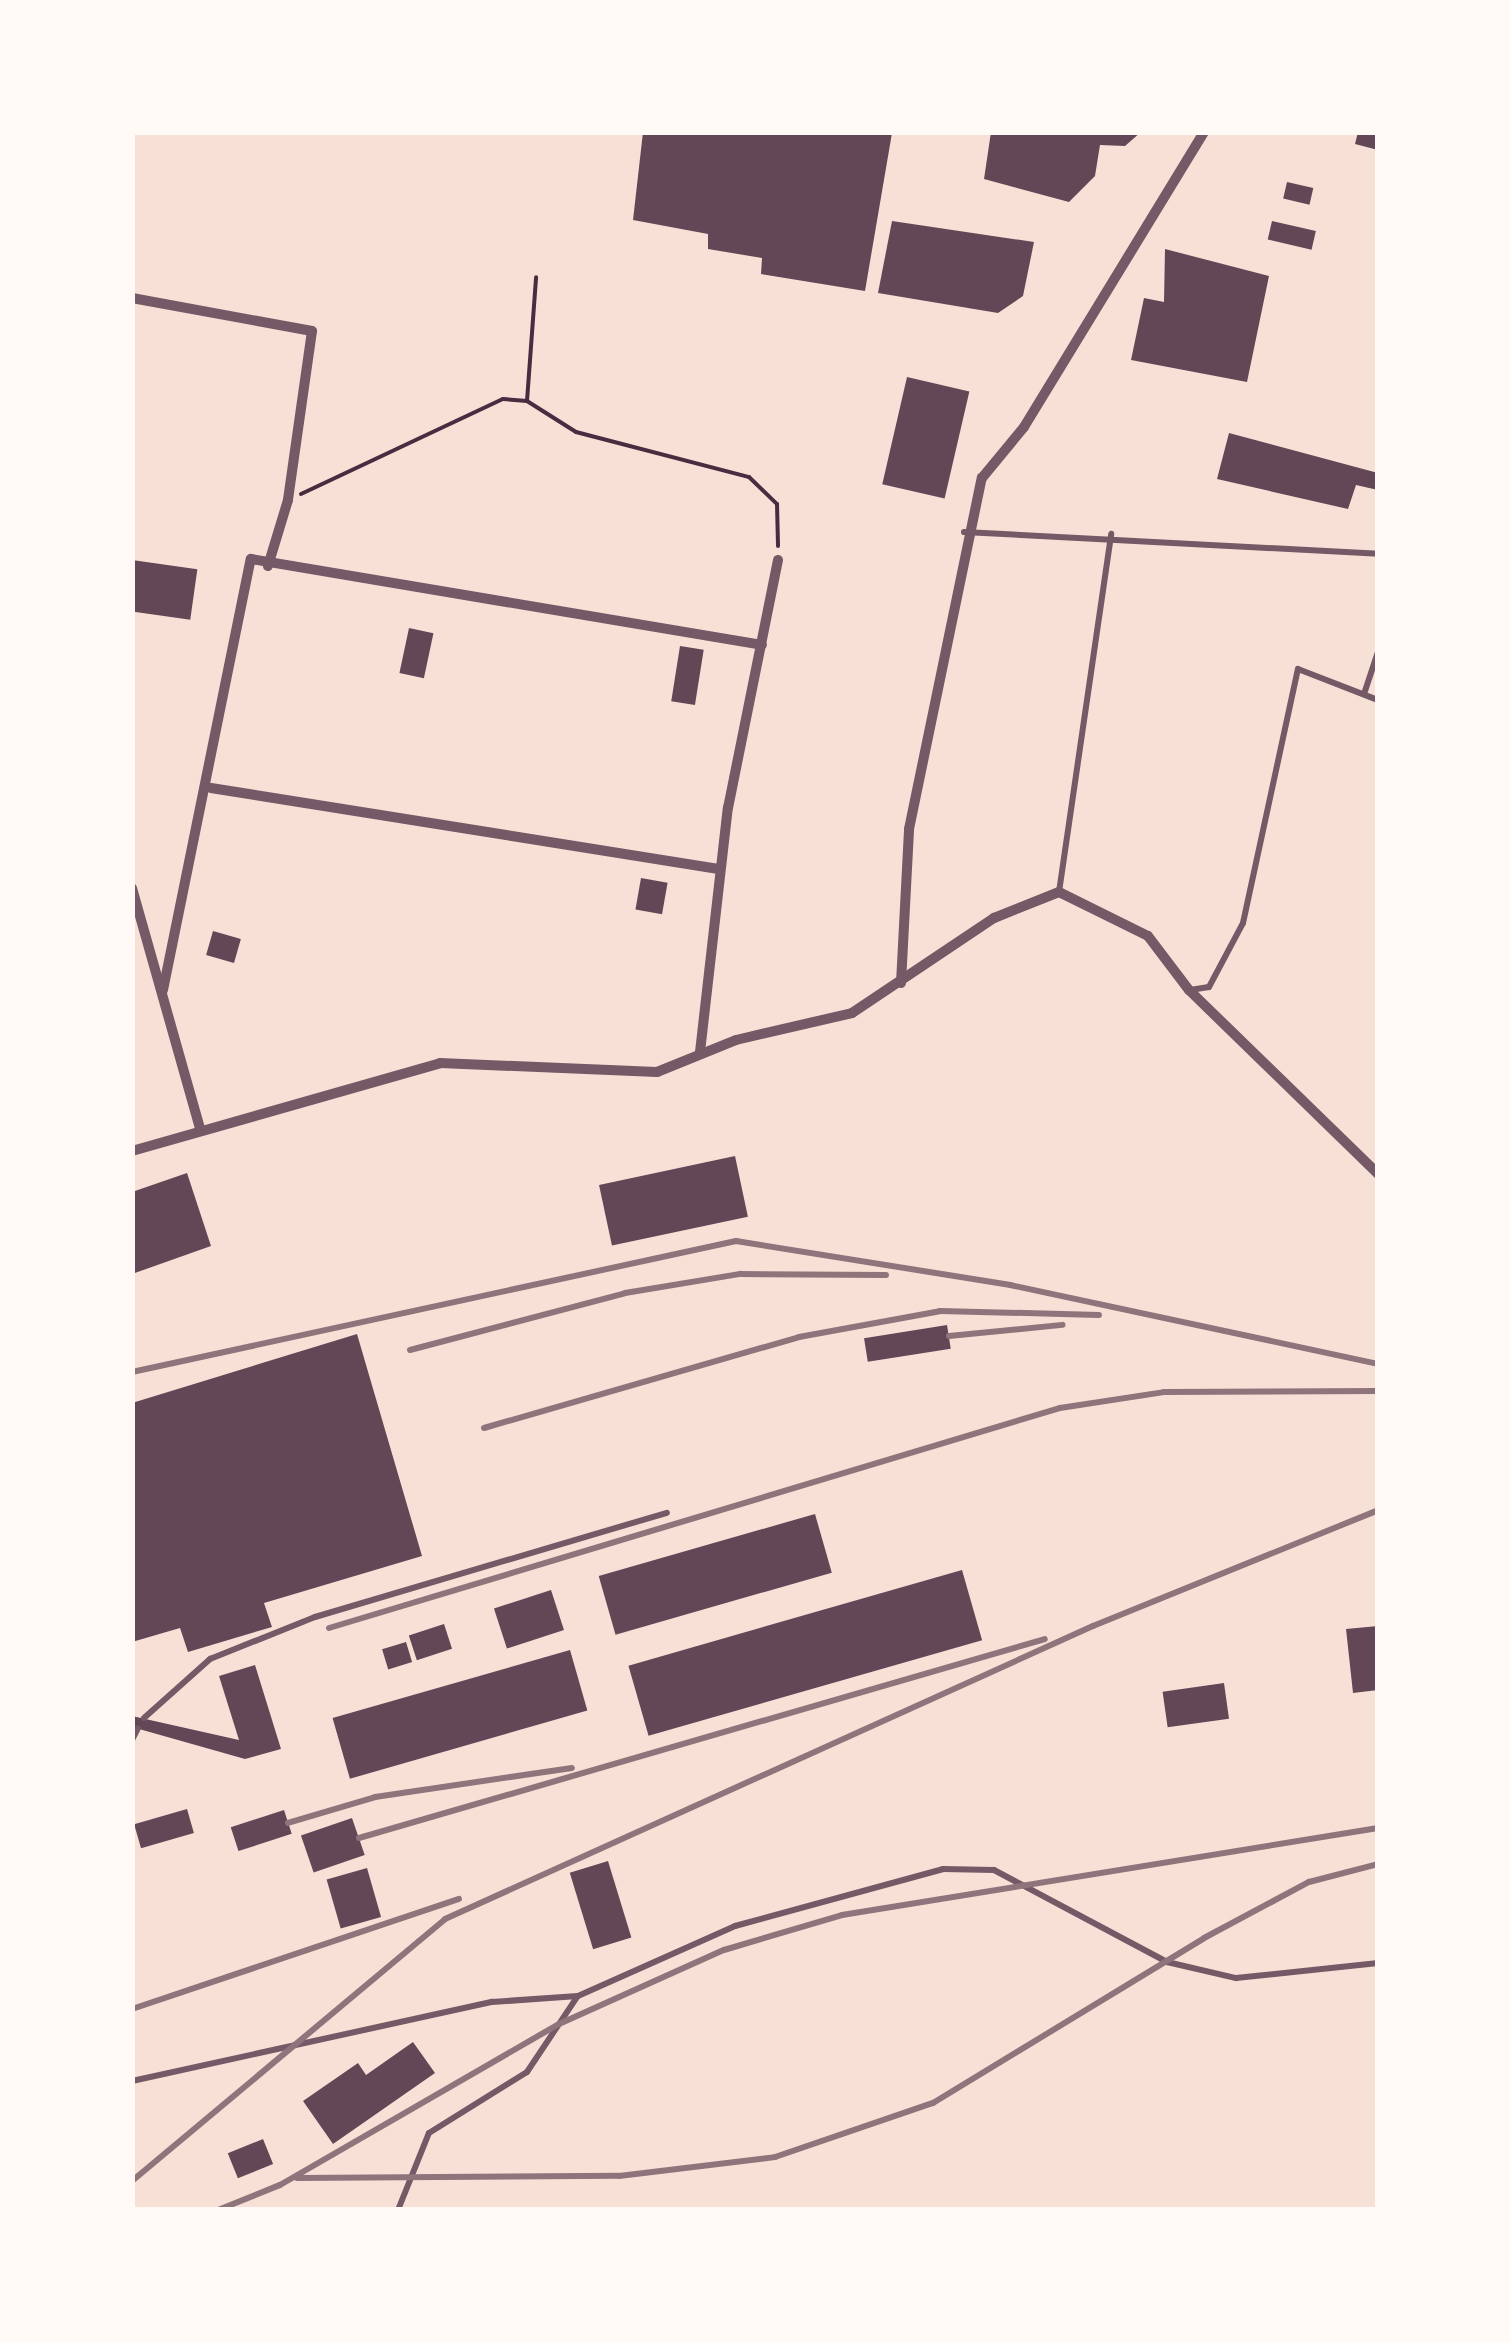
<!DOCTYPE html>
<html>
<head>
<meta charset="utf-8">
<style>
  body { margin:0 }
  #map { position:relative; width:1510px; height:2342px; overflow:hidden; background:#f7e1d7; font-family:"IBM Plex Sans",sans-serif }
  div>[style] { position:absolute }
  .building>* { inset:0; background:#644757; transform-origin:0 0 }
  .path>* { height:4px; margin:-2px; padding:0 2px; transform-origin:2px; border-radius:2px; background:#4a2c40 }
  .service>* { height:6px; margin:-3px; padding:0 3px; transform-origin:3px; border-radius:3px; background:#755966 }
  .minor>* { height:10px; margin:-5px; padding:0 5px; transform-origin:5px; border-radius:5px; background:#755966 }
  .rail>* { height:6px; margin:-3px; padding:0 3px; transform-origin:3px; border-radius:3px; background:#8f747c }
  span { translate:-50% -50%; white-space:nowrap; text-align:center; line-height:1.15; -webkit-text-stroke:10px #fffaf5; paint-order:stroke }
  .frame { position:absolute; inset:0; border:135px solid #fffaf5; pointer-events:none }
</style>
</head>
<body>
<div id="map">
  <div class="building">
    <i style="clip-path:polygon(643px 132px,892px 133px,865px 291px,761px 274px,762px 258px,708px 249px,708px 234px,633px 220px)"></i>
    <i style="clip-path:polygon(991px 132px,1141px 132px,1125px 146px,1100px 145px,1095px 176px,1069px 202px,984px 179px)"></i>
    <i style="clip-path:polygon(1358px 132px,1378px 132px,1378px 150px,1355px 144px)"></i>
    <i style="left:1287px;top:182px;width:27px;height:17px;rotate:13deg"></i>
    <i style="clip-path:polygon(892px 221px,1034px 242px,1023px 296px,998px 313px,878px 293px)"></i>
    <i style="left:1272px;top:221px;width:45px;height:19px;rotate:13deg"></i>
    <i style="clip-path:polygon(1165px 249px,1269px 276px,1247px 382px,1131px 360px,1144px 298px,1164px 302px)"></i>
    <i style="left:907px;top:377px;width:64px;height:110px;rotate:13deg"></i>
    <i style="clip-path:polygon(1229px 433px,1378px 473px,1378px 490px,1356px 485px,1348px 509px,1217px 479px)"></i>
    <i style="left:132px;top:560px;width:66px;height:51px;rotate:8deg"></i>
    <i style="left:409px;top:628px;width:25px;height:46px;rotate:12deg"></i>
    <i style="left:680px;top:646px;width:24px;height:56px;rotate:9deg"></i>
    <i style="left:641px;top:878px;width:27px;height:32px;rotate:10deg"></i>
    <i style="left:213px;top:931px;width:29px;height:25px;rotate:16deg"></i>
    <i style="left:735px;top:1156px;width:62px;height:139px;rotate:78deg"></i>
    <i style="clip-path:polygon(187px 1173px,211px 1246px,132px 1274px,132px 1192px)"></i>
    <i style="left:947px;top:1325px;width:24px;height:84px;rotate:81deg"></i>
    <i style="clip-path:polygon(357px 1334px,422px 1556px,264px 1603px,272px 1627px,188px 1652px,180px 1628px,132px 1642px,132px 1403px)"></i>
    <i style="left:815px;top:1514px;width:61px;height:225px;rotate:74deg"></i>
    <i style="left:962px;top:1570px;width:73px;height:347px;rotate:74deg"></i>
    <i style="left:551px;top:1590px;width:42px;height:60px;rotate:72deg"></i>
    <i style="left:444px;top:1624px;width:26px;height:37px;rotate:72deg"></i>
    <i style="clip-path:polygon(1378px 1626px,1378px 1690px,1353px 1693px,1346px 1629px)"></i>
    <i style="left:406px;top:1642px;width:21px;height:25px;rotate:73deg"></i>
    <i style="left:570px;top:1650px;width:63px;height:247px;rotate:74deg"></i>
    <i style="clip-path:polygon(255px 1665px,281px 1749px,245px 1759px,132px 1727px,132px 1716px,239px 1740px,219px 1676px)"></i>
    <i style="left:1224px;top:1683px;width:36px;height:62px;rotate:82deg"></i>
    <i style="left:187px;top:1809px;width:25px;height:55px;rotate:74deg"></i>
    <i style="left:284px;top:1810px;width:25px;height:56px;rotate:72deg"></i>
    <i style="left:352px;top:1818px;width:39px;height:54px;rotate:71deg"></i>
    <i style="left:608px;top:1861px;width:80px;height:40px;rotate:73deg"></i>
    <i style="left:367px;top:1868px;width:51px;height:42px;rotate:74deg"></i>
    <i style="clip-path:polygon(413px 2042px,435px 2073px,333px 2144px,303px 2101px,358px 2063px,366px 2075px)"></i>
    <i style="left:263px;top:2139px;width:27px;height:38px;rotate:68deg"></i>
  </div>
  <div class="path">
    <i style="left:527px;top:401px;width:124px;rotate:-85.8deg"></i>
    <i style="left:301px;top:494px;width:223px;rotate:-25.2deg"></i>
    <i style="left:503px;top:399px;width:24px;rotate:5deg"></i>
    <i style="left:527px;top:401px;width:58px;rotate:32.3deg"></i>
    <i style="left:576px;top:432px;width:179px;rotate:14.6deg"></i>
    <i style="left:749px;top:477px;width:39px;rotate:44deg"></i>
    <i style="left:777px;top:504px;width:42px;rotate:88.6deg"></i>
  </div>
  <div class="service">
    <i style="left:964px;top:532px;width:415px;rotate:3deg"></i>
    <i style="left:1364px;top:694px;width:44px;rotate:-71.6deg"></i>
    <i style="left:1059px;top:892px;width:362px;rotate:-81.7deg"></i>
    <i style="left:1190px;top:990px;width:19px;rotate:-9deg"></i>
    <i style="left:1209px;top:987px;width:72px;rotate:-62deg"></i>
    <i style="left:1243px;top:923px;width:260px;rotate:-77.8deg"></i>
    <i style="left:1298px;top:669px;width:86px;rotate:21.2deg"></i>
    <i style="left:144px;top:1718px;width:89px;rotate:-41.8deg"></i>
    <i style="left:210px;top:1659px;width:113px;rotate:-21.8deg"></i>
    <i style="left:315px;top:1617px;width:367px;rotate:-16.5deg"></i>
    <i style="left:132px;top:1740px;width:13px;rotate:-63deg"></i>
    <i style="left:132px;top:2081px;width:369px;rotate:-12.4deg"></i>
    <i style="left:492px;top:2002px;width:86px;rotate:-4deg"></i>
    <i style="left:578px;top:1996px;width:172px;rotate:-24deg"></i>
    <i style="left:735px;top:1926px;width:216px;rotate:-15.3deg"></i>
    <i style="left:943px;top:1869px;width:51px;rotate:1.1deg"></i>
    <i style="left:994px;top:1870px;width:196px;rotate:28deg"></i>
    <i style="left:1167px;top:1962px;width:71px;rotate:13.1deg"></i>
    <i style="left:1236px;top:1978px;width:143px;rotate:-6deg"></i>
    <i style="left:398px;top:2210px;width:83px;rotate:-68.1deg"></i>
    <i style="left:429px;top:2133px;width:115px;rotate:-31.9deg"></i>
    <i style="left:527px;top:2072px;width:90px;rotate:-56.3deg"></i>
  </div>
  <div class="minor">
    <i style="left:132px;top:298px;width:183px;rotate:10.4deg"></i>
    <i style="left:312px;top:331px;width:171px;rotate:98.1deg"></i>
    <i style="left:288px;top:500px;width:69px;rotate:106.9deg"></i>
    <i style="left:211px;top:788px;width:514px;rotate:9.06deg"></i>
    <i style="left:132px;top:888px;width:249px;rotate:74.2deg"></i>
    <i style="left:901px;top:983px;width:154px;rotate:-87deg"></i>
    <i style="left:909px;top:829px;width:359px;rotate:-78.3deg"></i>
    <i style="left:982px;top:478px;width:66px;rotate:-50.5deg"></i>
    <i style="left:1024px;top:427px;width:346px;rotate:-58.6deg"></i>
    <i style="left:163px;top:990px;width:440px;rotate:-78.5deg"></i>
    <i style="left:251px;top:559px;width:518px;rotate:9.55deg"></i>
    <i style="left:700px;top:1052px;width:246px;rotate:-83.5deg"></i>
    <i style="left:728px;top:808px;width:253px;rotate:-78.6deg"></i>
    <i style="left:132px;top:1151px;width:320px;rotate:-15.9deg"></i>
    <i style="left:440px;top:1063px;width:217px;rotate:2.4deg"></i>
    <i style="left:657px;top:1072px;width:85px;rotate:-22.1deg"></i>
    <i style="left:736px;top:1040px;width:119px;rotate:-13.1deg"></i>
    <i style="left:852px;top:1013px;width:171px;rotate:-33.8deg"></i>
    <i style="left:994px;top:918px;width:70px;rotate:-21.8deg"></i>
    <i style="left:1059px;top:892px;width:99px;rotate:26.3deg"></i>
    <i style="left:1148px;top:936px;width:68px;rotate:52.8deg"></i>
    <i style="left:1189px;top:990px;width:264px;rotate:44.2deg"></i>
  </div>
  <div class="rail">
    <i style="left:949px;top:1336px;width:114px;rotate:-5.6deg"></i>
    <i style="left:410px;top:1350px;width:222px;rotate:-14.8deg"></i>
    <i style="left:625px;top:1293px;width:117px;rotate:-9.4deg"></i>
    <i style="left:740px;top:1274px;width:146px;rotate:0.4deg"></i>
    <i style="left:132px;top:1372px;width:618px;rotate:-12.24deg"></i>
    <i style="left:736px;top:1241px;width:278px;rotate:9.1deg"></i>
    <i style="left:1010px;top:1285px;width:376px;rotate:12.1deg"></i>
    <i style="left:484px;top:1428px;width:328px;rotate:-16.1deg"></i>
    <i style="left:799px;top:1337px;width:143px;rotate:-10.4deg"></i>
    <i style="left:940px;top:1311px;width:159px;rotate:1.4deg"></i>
    <i style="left:329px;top:1628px;width:763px;rotate:-16.75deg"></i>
    <i style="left:1060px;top:1408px;width:105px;rotate:-8.7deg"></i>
    <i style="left:1164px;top:1392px;width:214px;rotate:-0.3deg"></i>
    <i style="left:288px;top:1823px;width:91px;rotate:-16.6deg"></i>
    <i style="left:375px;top:1797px;width:199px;rotate:-8.4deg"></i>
    <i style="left:359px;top:1838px;width:714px;rotate:-16.18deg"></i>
    <i style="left:132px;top:2009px;width:345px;rotate:-18.6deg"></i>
    <i style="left:297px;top:2178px;width:322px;rotate:-0.4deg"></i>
    <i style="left:619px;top:2176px;width:157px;rotate:-6.9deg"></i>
    <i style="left:775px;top:2157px;width:167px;rotate:-18.9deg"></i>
    <i style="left:933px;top:2103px;width:317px;rotate:-31.3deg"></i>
    <i style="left:1204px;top:1938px;width:119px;rotate:-28.1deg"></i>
    <i style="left:1309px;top:1882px;width:71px;rotate:-14.6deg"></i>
    <i style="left:132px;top:2181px;width:408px;rotate:-39.9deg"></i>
    <i style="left:445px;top:1919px;width:711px;rotate:-24.33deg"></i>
    <i style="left:1093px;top:1626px;width:308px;rotate:-22.1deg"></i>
    <i style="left:218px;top:2210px;width:67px;rotate:-22deg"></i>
    <i style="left:280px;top:2185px;width:322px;rotate:-30deg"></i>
    <i style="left:559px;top:2024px;width:181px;rotate:-24.2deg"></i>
    <i style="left:724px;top:1950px;width:123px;rotate:-16.5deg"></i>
    <i style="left:842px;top:1915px;width:543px;rotate:-9.22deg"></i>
  </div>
  <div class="frame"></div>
</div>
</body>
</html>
